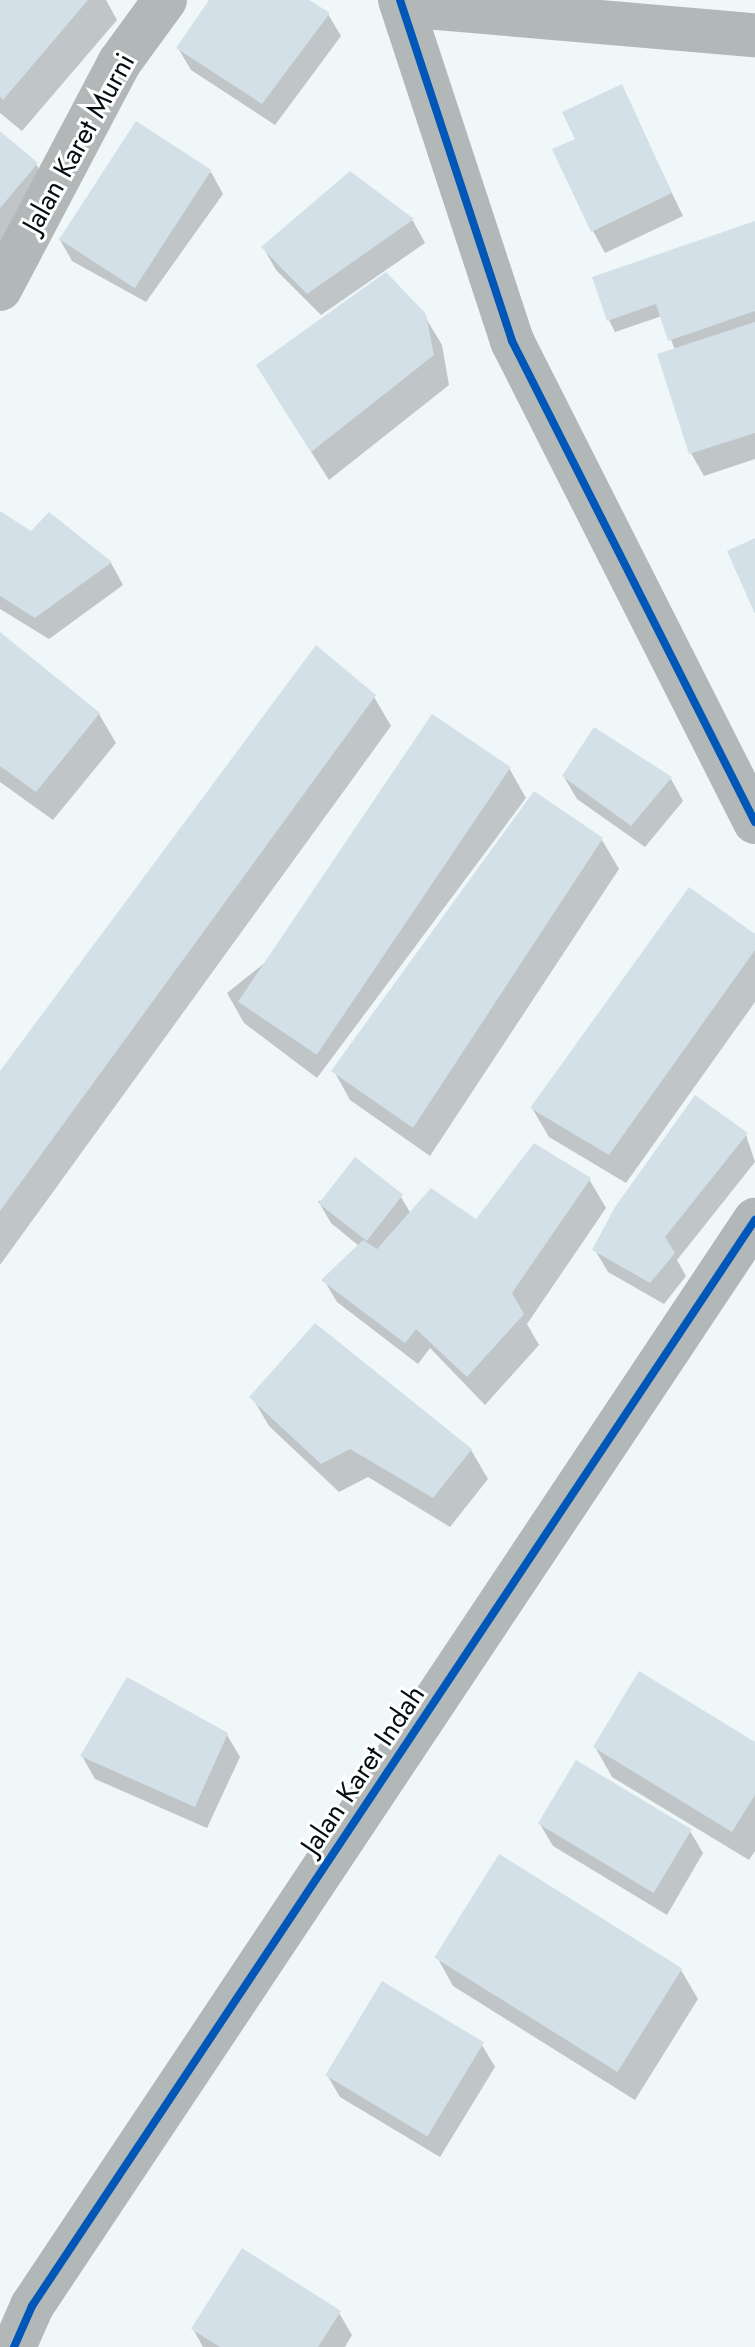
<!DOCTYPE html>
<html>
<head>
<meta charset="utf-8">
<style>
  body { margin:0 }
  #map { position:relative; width:755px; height:2347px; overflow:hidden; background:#f0f7f9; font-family:Jost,sans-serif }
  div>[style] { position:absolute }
  .shadow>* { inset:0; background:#0003 }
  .building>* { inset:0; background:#d3e0e7; transform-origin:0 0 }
  .minor>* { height:44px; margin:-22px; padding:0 22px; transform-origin:22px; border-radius:22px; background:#b2b7b8 }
  .cycleway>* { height:8px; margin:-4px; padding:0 4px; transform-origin:4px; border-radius:4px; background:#0057b8 }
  span { translate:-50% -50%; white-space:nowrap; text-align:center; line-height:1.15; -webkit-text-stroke:6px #fff; paint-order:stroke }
  .street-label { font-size:28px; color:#040e11 }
</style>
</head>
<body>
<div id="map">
  <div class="shadow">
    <i style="clip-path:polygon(0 0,106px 0,117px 20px,22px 131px,0 113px)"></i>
    <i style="clip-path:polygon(211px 0,305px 0,328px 14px,341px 36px,275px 125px,191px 70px,178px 48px)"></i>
    <i style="clip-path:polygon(621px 87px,683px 216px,605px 253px,593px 231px,577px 140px)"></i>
    <i style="clip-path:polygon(0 134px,36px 164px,49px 186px,0 245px)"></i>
    <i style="clip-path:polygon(211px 172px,223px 194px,146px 302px,72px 261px,59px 238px)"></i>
    <i style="clip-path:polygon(350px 174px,413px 221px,425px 243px,321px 315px,276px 270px,263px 247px)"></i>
    <i style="clip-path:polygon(755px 223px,755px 459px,704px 476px,691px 453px,659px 356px,675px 350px,662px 316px,615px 332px,609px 320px)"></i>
    <i style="clip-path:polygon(424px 315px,442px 345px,449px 385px,329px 480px,275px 395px)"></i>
    <i style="clip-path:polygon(0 513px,31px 533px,49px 515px,111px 563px,123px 585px,49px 639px,0 609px)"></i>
    <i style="clip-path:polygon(0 635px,99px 714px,116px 743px,53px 820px,0 782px)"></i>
    <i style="clip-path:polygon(374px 697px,391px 726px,0 1265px,0 1074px)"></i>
    <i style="clip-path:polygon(509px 768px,526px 798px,317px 1078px,244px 1023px,227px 993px)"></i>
    <i style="clip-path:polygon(564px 777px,671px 779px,683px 801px,645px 847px,577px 799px)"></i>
    <i style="clip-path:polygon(602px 840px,619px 869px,430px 1156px,350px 1100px,334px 1071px)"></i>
    <i style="clip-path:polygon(755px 937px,755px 1002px,626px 1183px,549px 1137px,532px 1108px)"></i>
    <i style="clip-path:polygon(746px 1135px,755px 1162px,677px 1260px,686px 1276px,664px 1304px,608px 1272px,595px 1250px)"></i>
    <i style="clip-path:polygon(589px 1179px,606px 1208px,527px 1324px,539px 1345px,485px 1405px,430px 1348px,418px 1364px,337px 1302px,324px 1280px,359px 1246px,331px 1223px,318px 1201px,401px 1197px,411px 1214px,477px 1221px)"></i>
    <i style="clip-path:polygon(252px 1397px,471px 1450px,488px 1479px,450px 1527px,368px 1477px,339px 1492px,269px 1426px)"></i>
    <i style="clip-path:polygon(227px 1735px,240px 1757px,207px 1828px,95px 1779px,82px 1756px)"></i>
    <i style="clip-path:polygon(755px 1745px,755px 1851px,749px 1860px,612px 1777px,595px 1747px)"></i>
    <i style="clip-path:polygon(540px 1824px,690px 1831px,703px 1853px,667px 1915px,553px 1846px)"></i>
    <i style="clip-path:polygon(437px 1957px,681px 1970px,698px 1999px,635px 2100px,453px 1986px)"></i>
    <i style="clip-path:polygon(482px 2045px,495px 2067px,440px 2157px,340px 2097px,327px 2075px)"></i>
    <i style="clip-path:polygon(339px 2313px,352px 2335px,345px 2347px,203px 2347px,193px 2329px)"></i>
  </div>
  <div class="building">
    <i style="clip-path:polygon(0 0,88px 0,3px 100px,0 97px)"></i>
    <i style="clip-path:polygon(209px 0,309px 0,330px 13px,262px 104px,176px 48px)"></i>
    <i style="clip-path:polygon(622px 84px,672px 193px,591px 232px,552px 149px,575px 139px,562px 112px)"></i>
    <i style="left:136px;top:121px;width:90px;height:141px;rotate:33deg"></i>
    <i style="clip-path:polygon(0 131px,38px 163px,0 208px)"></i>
    <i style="clip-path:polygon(350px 171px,414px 219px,307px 294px,261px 247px)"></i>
    <i style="clip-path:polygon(755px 221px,755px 311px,668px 341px,656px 304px,607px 321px,592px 277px)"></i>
    <i style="clip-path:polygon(386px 272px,426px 314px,434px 355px,311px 452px,256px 365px)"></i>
    <i style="clip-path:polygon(755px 322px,755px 433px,689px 454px,657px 354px)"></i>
    <i style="clip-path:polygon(0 511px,31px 531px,49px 512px,112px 562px,35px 618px,0 596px)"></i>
    <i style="clip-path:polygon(755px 538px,755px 614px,727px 551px)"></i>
    <i style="clip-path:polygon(0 632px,100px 713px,36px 792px,0 766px)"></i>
    <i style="clip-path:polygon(316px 645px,376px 695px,0 1211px,0 1071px)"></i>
    <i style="left:432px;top:714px;width:95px;height:347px;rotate:34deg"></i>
    <i style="clip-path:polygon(594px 727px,672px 777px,631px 826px,562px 776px)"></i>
    <i style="clip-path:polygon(534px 791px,603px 838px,413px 1128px,331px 1071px)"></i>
    <i style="clip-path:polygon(689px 887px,755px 934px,755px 950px,609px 1155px,530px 1108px)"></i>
    <i style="clip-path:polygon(695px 1095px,748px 1133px,665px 1237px,675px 1253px,650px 1283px,592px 1250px,615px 1207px)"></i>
    <i style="clip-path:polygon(534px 1143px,591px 1178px,512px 1293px,524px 1314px,467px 1377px,416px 1329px,405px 1343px,321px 1280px,363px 1240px,377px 1249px,431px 1188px,476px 1219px)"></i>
    <i style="left:355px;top:1157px;width:61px;height:59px;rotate:38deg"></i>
    <i style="clip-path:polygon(315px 1323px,472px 1449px,433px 1498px,350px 1449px,321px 1464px,249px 1397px)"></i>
    <i style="clip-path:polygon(639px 1671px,755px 1742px,755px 1795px,732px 1832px,593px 1747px)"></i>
    <i style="clip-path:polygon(127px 1677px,228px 1733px,195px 1807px,80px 1756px)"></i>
    <i style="left:576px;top:1760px;width:135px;height:74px;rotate:31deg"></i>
    <i style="left:499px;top:1854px;width:216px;height:122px;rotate:32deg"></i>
    <i style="left:382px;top:1981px;width:119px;height:110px;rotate:31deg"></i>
    <i style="clip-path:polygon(242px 2248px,341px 2311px,318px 2347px,220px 2347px,191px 2329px)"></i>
  </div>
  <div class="minor">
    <i style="left:400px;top:0;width:359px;rotate:71.8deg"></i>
    <i style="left:512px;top:341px;width:539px;rotate:63.2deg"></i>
    <i style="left:402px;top:5px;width:354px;rotate:4.9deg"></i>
    <i style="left:0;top:289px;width:255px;rotate:-62.2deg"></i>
    <i style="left:119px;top:63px;width:78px;rotate:-53.9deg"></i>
    <i style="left:14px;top:2347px;width:45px;rotate:-66.3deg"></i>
    <i style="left:32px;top:2306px;width:1305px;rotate:-56.35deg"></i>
  </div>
  <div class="cycleway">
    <i style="left:400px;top:0;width:359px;rotate:71.8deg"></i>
    <i style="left:512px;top:341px;width:539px;rotate:63.2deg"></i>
    <i style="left:14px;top:2347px;width:45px;rotate:-66.3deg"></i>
    <i style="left:32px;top:2306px;width:1305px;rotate:-56.35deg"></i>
  </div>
  <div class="street-label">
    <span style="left:79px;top:143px;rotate:-61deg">Jalan Karet Murni</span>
    <span style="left:363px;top:1770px;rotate:-56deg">Jalan Karet Indah</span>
  </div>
</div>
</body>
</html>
